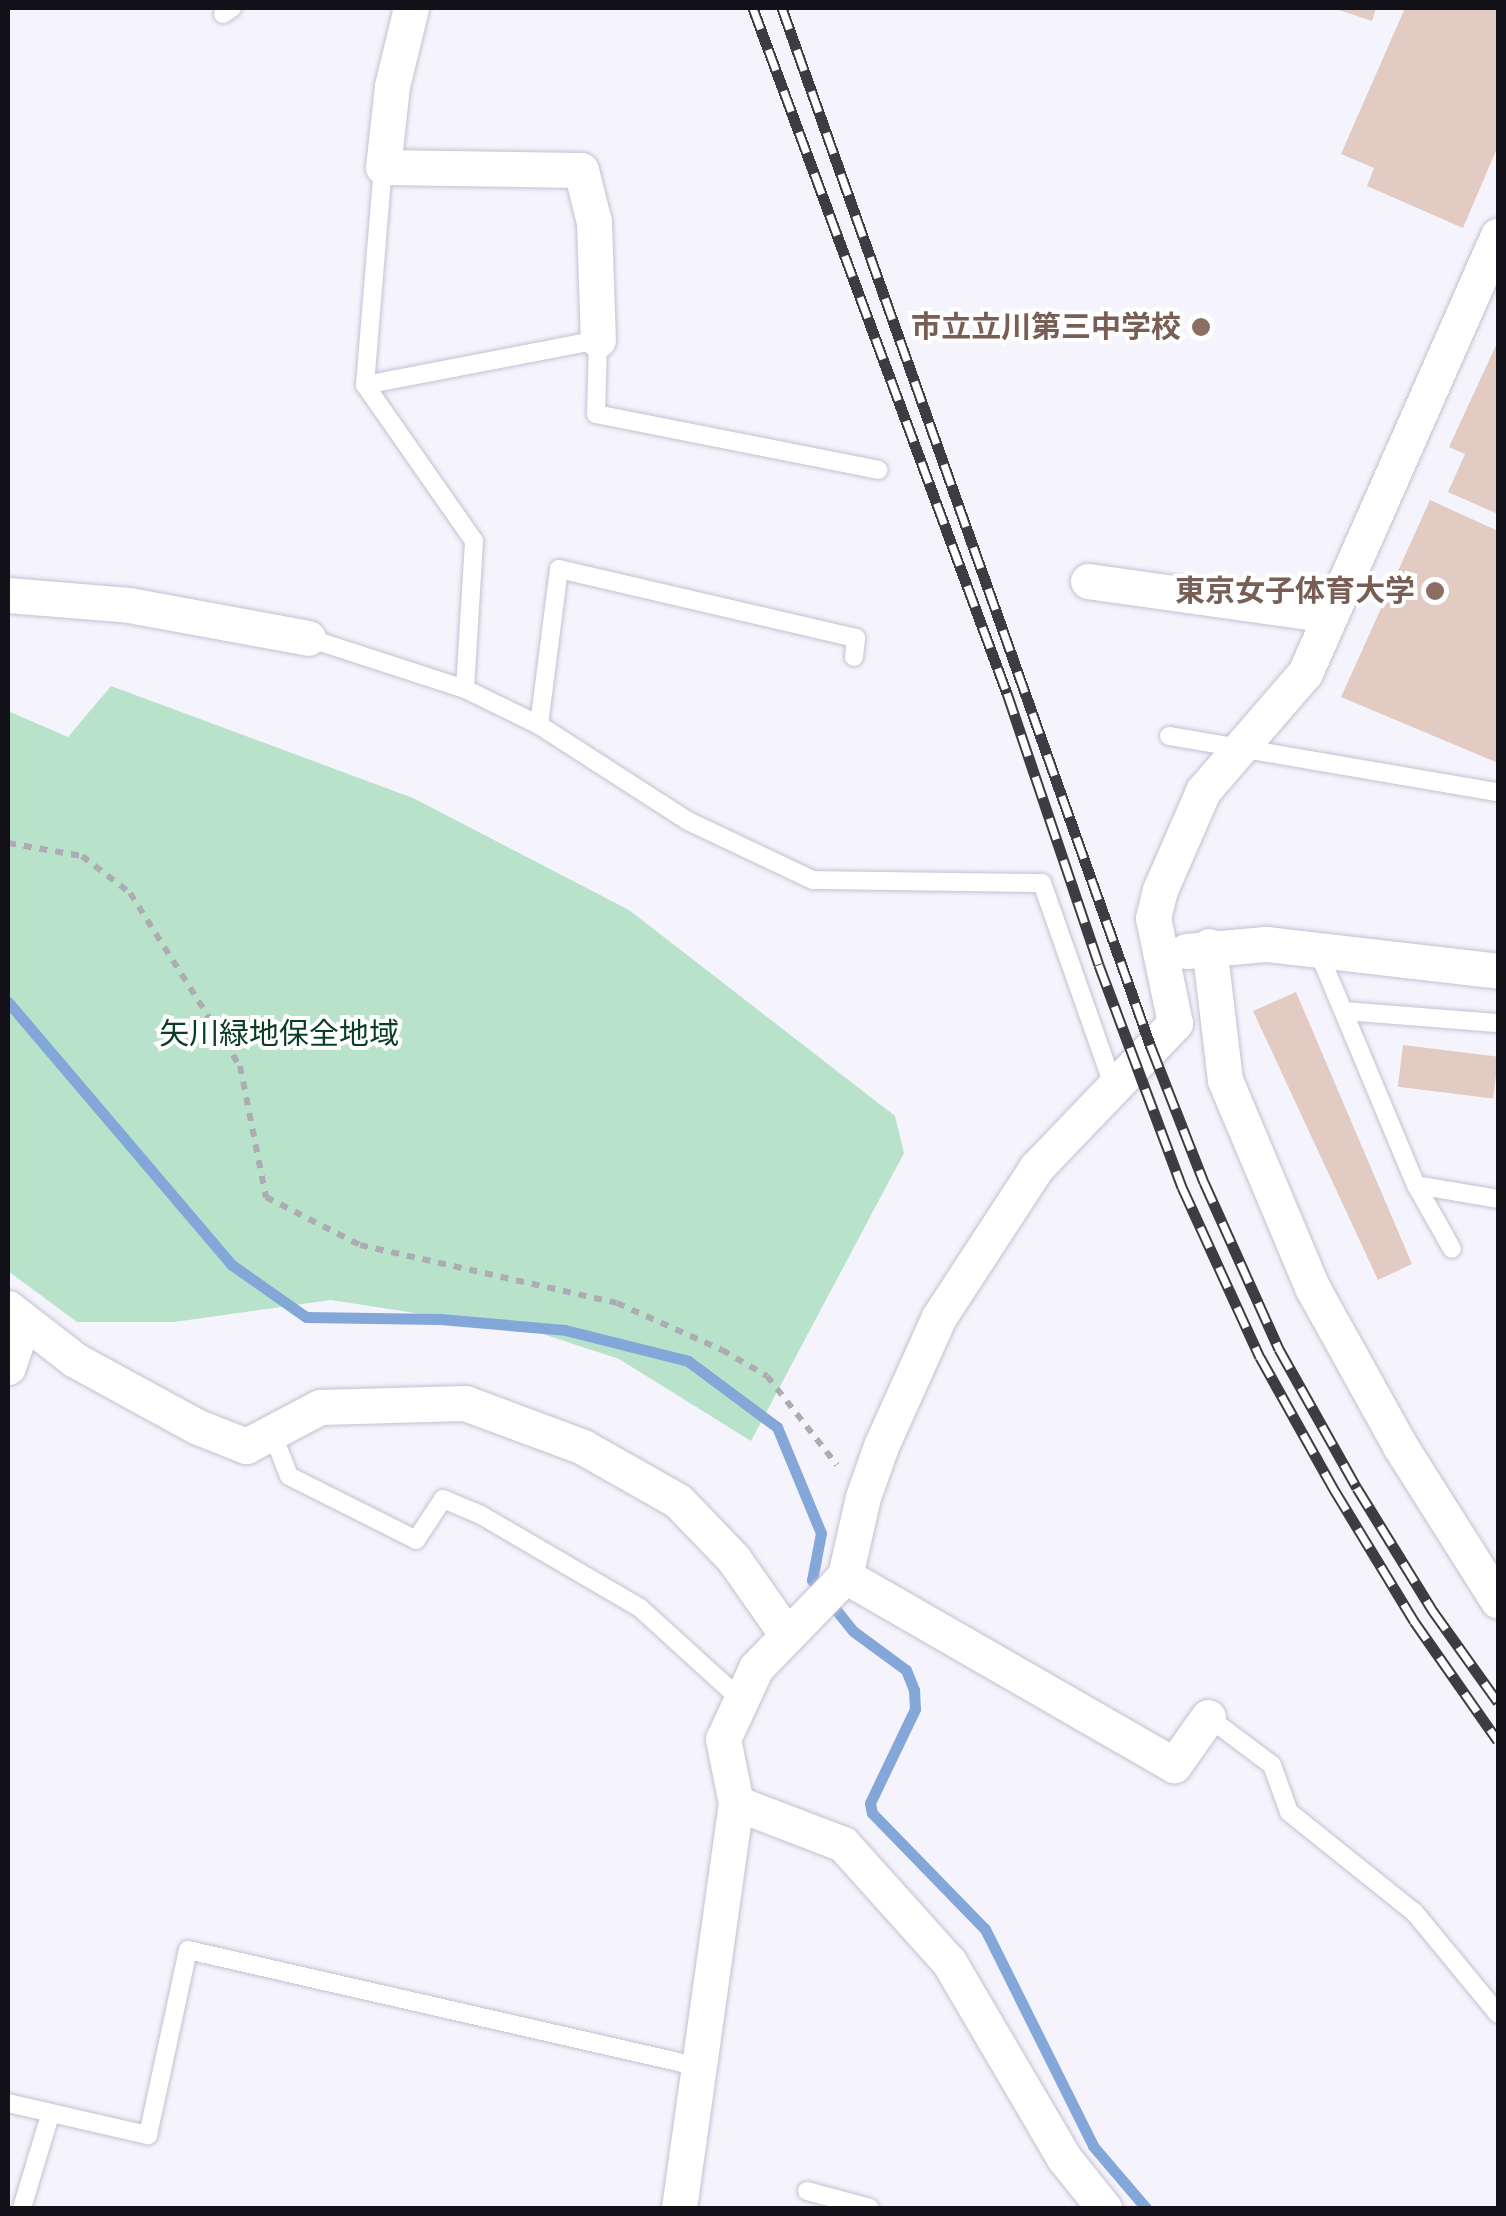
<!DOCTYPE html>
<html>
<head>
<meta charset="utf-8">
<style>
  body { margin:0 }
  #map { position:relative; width:1506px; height:2216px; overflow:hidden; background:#f5f4fc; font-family:Helvetica,"Noto Sans JP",sans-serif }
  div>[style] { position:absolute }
  .green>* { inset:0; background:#b9e2ca }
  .stream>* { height:11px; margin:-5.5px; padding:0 5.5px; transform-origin:5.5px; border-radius:5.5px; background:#83a7d8 }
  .building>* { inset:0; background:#e1cbc3; transform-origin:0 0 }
  .path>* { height:6px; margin-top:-3px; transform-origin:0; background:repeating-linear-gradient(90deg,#adacb3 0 8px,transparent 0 16px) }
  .roads { filter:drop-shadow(0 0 2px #c3c0d4) drop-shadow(0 0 2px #c3c0d4) }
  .service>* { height:18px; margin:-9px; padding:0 9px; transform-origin:9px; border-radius:9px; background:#fff }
  .minor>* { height:35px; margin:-17.5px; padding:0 17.5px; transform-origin:17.5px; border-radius:17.5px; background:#fff }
  .rail>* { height:11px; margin-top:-5.5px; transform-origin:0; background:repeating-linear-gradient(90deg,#fff 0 22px,#3d3c42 0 44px); box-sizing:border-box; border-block:2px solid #3d3c42 }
  .dots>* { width:28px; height:28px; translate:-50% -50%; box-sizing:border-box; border:5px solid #fff; border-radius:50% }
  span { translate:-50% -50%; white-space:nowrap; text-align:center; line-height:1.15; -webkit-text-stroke:8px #fff; paint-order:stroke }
  .education-label { font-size:30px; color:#785e54; font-weight:700 }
  .right { translate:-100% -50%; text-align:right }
  .park-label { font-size:30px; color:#093d26 }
  .frame { position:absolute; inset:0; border:10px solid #121117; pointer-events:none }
</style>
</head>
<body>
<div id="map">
  <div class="green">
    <i style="clip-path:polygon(111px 686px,413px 798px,629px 910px,895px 1116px,904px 1153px,751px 1441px,619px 1359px,537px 1332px,331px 1300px,174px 1322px,77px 1322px,8px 1271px,8px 711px,68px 737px)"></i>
  </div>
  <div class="stream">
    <i style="left:8px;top:1002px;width:345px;rotate:49.6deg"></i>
    <i style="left:232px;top:1265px;width:90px;rotate:35.1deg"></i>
    <i style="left:306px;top:1317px;width:134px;rotate:0.9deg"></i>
    <i style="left:440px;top:1319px;width:125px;rotate:5deg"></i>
    <i style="left:565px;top:1330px;width:127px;rotate:14.1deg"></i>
    <i style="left:688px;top:1361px;width:111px;rotate:36.6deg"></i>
    <i style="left:777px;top:1427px;width:115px;rotate:67.5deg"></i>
    <i style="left:821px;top:1533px;width:48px;rotate:100.8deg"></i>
    <i style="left:812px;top:1580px;width:65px;rotate:51.2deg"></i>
    <i style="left:853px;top:1631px;width:66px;rotate:36.3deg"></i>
    <i style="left:906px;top:1670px;width:22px;rotate:68deg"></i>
    <i style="left:914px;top:1690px;width:19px;rotate:87deg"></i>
    <i style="left:915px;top:1709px;width:104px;rotate:115.6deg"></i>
    <i style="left:870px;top:1803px;width:10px;rotate:79deg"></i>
    <i style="left:872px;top:1813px;width:162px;rotate:45.8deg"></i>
    <i style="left:985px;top:1929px;width:242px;rotate:63.5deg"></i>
    <i style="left:1093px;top:2146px;width:82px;rotate:49.5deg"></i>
  </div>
  <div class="building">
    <i style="clip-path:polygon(1333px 8px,1376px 8px,1372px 21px)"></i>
    <i style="clip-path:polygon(1405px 8px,1498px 8px,1498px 146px,1463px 228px,1367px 186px,1374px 168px,1341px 154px)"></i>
    <i style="clip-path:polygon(1498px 341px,1498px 514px,1448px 492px,1465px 454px,1449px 447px)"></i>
    <i style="clip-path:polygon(1430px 500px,1498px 531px,1498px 763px,1341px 697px)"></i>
    <i style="clip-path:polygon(1296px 992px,1412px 1264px,1378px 1280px,1253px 1011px)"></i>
    <i style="left:1403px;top:1045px;width:96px;height:42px;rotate:7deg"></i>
  </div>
  <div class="path">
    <i style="left:8px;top:843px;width:75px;rotate:10deg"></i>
    <i style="left:82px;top:856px;width:61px;rotate:37.6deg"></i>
    <i style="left:130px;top:893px;width:205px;rotate:57.6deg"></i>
    <i style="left:240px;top:1066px;width:134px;rotate:78.8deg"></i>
    <i style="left:266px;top:1197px;width:106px;rotate:27.1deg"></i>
    <i style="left:360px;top:1245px;width:263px;rotate:12.7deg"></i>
    <i style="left:617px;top:1303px;width:115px;rotate:24.1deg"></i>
    <i style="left:722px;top:1350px;width:52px;rotate:30deg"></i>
    <i style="left:767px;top:1376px;width:113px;rotate:51.8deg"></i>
  </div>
  <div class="roads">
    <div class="service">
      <i style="left:223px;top:14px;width:11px;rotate:-34deg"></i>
      <i style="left:365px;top:385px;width:219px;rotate:-85.3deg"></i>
      <i style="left:308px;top:638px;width:165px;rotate:18deg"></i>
      <i style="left:465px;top:689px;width:82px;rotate:25.9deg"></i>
      <i style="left:539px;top:725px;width:177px;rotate:32.8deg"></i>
      <i style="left:688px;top:821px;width:138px;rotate:25.3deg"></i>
      <i style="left:813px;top:880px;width:229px;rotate:0.8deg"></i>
      <i style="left:1042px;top:883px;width:216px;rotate:70.6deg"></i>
      <i style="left:465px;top:689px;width:148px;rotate:-86.5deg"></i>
      <i style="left:474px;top:541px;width:190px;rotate:-124.9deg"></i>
      <i style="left:365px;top:385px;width:237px;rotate:-10.9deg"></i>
      <i style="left:598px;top:340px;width:74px;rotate:91.5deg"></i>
      <i style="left:596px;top:414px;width:288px;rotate:11.2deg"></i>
      <i style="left:539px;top:725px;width:157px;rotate:-82.7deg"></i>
      <i style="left:559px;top:569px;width:305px;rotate:13.1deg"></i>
      <i style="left:856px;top:638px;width:19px;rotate:96deg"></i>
      <i style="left:1169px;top:736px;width:334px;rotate:9.7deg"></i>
      <i style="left:1318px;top:951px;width:254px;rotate:67.3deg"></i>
      <i style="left:1416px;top:1185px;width:73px;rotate:60.6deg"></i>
      <i style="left:1344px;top:1011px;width:154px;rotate:4.5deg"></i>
      <i style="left:1416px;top:1185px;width:83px;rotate:9.7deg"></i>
      <i style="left:271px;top:1430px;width:49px;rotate:68.6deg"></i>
      <i style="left:289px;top:1476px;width:142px;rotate:26.7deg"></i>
      <i style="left:416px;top:1540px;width:49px;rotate:-56.6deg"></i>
      <i style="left:443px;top:1499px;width:41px;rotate:22.8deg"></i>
      <i style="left:481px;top:1515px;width:184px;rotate:30.3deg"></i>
      <i style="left:640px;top:1608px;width:137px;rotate:42.3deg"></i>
      <i style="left:1208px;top:1717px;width:80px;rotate:36.9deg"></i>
      <i style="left:1272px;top:1765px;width:50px;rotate:70.1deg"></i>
      <i style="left:1289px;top:1812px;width:160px;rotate:38.7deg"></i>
      <i style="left:1414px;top:1912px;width:132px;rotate:50.5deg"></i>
      <i style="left:8px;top:2103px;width:144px;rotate:12.9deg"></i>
      <i style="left:148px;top:2135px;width:189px;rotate:-77.8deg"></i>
      <i style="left:188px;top:1950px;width:525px;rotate:12.87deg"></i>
      <i style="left:807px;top:2191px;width:65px;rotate:15.1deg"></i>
      <i style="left:22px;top:2208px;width:97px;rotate:-73.2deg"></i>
    </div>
    <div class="minor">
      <i style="left:411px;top:8px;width:80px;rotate:103.7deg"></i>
      <i style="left:392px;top:86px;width:81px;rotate:96.3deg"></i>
      <i style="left:383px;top:167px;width:198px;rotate:0.9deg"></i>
      <i style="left:581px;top:170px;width:54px;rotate:76deg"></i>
      <i style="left:594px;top:222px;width:118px;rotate:88.1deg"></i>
      <i style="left:1088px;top:581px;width:244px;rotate:8deg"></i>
      <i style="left:8px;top:595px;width:121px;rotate:4.7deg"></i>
      <i style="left:129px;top:605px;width:182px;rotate:10.4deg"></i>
      <i style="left:1209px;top:946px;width:135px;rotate:83.2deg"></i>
      <i style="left:1225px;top:1080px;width:225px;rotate:67.2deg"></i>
      <i style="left:1312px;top:1287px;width:182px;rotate:61deg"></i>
      <i style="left:1400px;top:1446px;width:183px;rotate:57.7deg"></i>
      <i style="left:1186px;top:951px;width:80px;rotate:-5deg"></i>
      <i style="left:1266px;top:944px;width:234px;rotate:6.6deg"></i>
      <i style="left:8px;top:1308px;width:85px;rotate:37.8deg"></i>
      <i style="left:75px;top:1360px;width:140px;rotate:28.6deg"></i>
      <i style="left:198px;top:1427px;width:52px;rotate:21.6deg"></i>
      <i style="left:246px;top:1446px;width:84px;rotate:-27.8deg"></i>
      <i style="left:320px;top:1407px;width:145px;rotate:-1.6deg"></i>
      <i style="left:465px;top:1403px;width:126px;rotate:20.4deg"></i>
      <i style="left:583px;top:1447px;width:109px;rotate:29.6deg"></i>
      <i style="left:678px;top:1501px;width:79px;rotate:46deg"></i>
      <i style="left:733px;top:1558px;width:94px;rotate:55deg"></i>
      <i style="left:8px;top:1367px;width:47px;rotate:-71.6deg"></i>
      <i style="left:845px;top:1576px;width:128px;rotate:134.1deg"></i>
      <i style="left:756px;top:1668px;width:78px;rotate:114.9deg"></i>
      <i style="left:723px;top:1739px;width:65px;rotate:78.5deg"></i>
      <i style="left:736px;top:1803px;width:115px;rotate:21deg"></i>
      <i style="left:843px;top:1844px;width:159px;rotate:48.1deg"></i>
      <i style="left:949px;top:1962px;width:227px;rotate:59.6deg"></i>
      <i style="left:1064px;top:2158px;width:64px;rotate:51.3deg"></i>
      <i style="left:1208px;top:1717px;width:59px;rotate:125.3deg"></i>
      <i style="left:1174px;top:1765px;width:379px;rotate:-150.1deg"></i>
      <i style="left:845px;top:1576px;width:81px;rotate:-77.2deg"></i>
      <i style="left:863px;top:1497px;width:54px;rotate:-70.6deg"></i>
      <i style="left:881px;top:1446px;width:141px;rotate:-65.8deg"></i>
      <i style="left:939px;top:1317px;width:178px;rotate:-56.9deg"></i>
      <i style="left:1036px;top:1168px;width:201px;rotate:-46.2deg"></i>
      <i style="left:1175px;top:1023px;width:107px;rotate:-101.8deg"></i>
      <i style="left:1153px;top:918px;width:29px;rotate:-76deg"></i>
      <i style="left:1160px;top:890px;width:108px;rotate:-66.5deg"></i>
      <i style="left:1203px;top:791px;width:156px;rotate:-49.2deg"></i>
      <i style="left:1305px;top:673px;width:478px;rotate:-66.2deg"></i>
      <i style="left:679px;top:2208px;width:409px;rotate:-82deg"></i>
    </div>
  </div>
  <div class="rail">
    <i style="left:753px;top:8px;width:731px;rotate:69.66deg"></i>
    <i style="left:1007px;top:693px;width:287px;rotate:71.3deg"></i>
    <i style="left:1099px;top:965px;width:237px;rotate:69.5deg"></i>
    <i style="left:1182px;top:1187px;width:187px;rotate:65.4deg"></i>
    <i style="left:1260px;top:1357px;width:154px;rotate:60.8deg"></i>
    <i style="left:1335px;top:1491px;width:152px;rotate:58.7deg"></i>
    <i style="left:1414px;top:1621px;width:146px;rotate:55deg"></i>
    <i style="left:782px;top:8px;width:1103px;rotate:70.45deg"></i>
    <i style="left:1151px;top:1047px;width:145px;rotate:68.6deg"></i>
    <i style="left:1204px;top:1182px;width:183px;rotate:65.8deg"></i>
    <i style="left:1279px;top:1349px;width:159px;rotate:60.7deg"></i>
    <i style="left:1357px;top:1488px;width:145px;rotate:58.3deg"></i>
    <i style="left:1433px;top:1611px;width:112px;rotate:54.5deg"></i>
  </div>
  <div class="dots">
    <i style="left:1201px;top:327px;background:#8d6e63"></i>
    <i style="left:1435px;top:591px;background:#8d6e63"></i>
  </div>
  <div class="education-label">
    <span class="right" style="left:1181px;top:327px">市立立川第三中学校</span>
    <span class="right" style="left:1415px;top:591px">東京女子体育大学</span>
  </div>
  <div class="park-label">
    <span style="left:279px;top:1034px">矢川緑地保全地域</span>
  </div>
  <div class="frame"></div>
</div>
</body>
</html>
